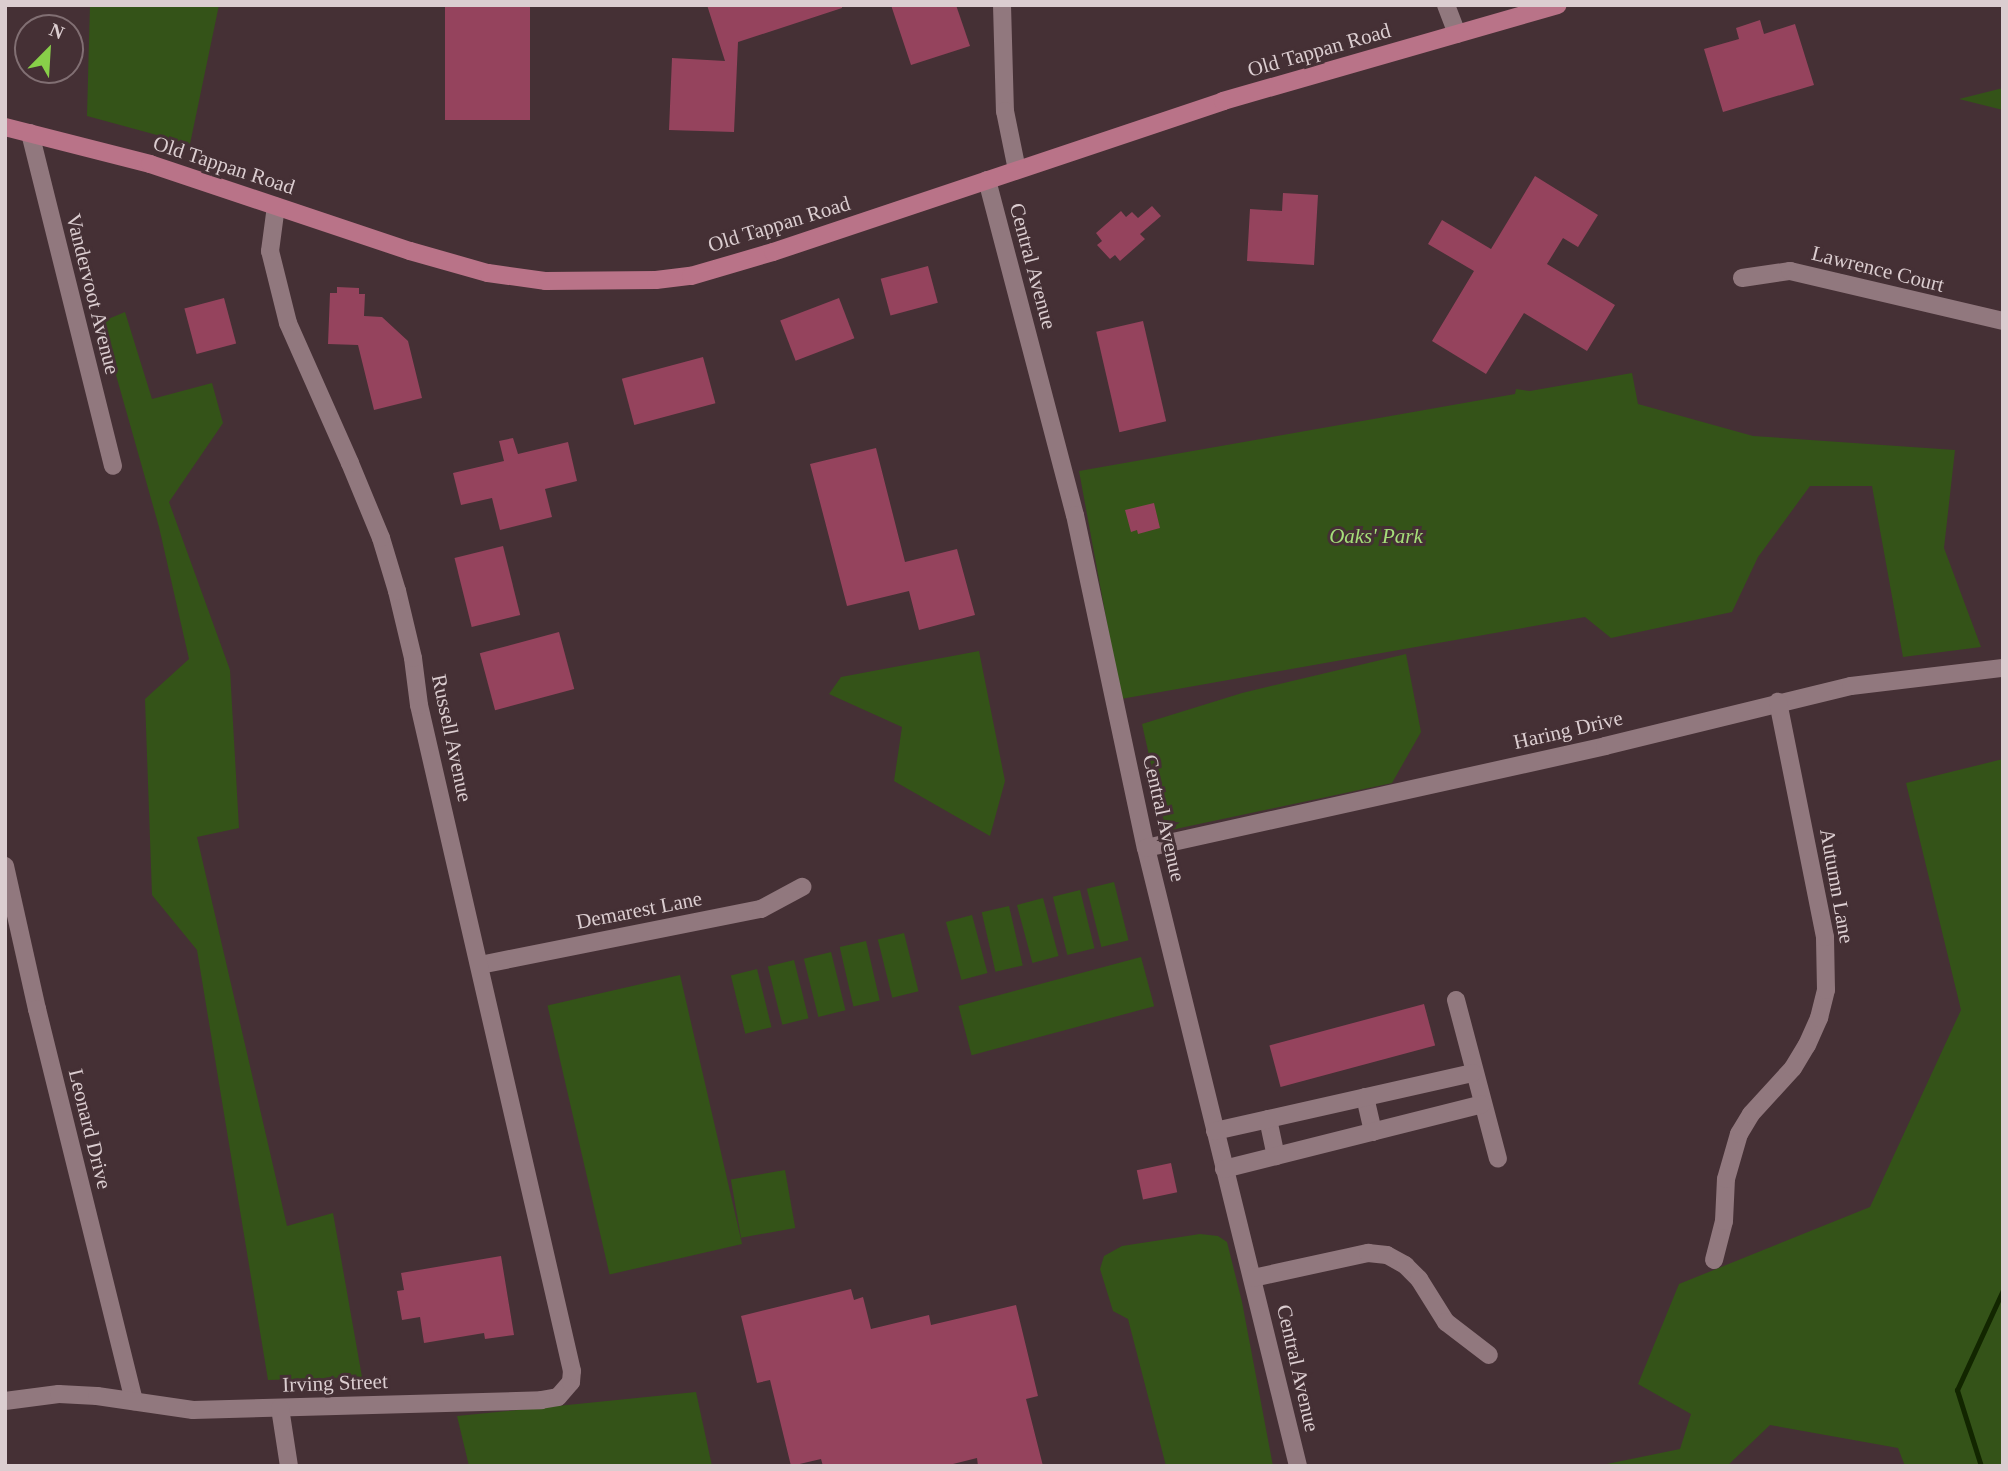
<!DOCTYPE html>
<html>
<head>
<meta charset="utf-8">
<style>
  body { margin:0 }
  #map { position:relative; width:2008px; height:1471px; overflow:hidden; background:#453035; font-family:Georgia,serif }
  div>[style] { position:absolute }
  .green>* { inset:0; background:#345318; transform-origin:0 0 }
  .stream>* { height:5px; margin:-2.5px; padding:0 2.5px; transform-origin:2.5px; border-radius:2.5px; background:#122600 }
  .building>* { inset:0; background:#95435d; transform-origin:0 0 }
  .minor>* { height:18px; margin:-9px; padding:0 9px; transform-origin:9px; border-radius:9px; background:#91787e }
  .major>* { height:18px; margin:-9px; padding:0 9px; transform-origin:9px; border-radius:9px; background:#b97388 }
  span { translate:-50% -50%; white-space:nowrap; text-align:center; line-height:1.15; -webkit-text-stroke:6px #453035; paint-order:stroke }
  .street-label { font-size:21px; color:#dbcdd0 }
  .park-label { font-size:21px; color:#a5de79; font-style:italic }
  .frame { position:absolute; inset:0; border:7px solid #dbcdd0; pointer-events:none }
  .north { position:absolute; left:14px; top:14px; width:70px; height:70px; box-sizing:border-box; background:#453035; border:2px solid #816f73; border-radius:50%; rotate:24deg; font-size:19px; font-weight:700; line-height:28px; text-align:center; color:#dbcdd0 }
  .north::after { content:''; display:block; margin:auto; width:24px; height:32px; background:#88cf49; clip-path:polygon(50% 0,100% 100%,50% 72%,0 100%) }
</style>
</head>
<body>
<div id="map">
  <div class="green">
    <i style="clip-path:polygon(90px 5px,219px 5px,190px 144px,87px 116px)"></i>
    <i style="clip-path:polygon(2003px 88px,2003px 110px,1959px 99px)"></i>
    <i style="clip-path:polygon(125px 312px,152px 399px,212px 383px,223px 423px,169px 502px,230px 670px,239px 828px,197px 837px,287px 1226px,333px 1213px,362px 1377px,268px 1380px,197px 950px,152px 895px,145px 699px,189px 659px,159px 527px,101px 322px)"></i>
    <i style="clip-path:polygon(1632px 373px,1638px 404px,1753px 436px,1955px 450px,1944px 548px,1981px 647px,1903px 657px,1872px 486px,1810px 486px,1758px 557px,1732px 612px,1611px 638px,1585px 617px,1121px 699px,1079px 471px,1515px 394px,1516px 389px,1530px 391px)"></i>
    <i style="clip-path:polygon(979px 651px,1005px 781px,990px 836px,894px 781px,902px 727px,829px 694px,841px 677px)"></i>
    <i style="clip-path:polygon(1406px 654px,1421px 732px,1392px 783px,1166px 831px,1142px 724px,1242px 693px)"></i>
    <i style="clip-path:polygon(2003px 759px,2003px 1466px,1905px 1466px,1898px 1448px,1770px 1425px,1727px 1466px,1597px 1466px,1680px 1449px,1691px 1414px,1638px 1384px,1679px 1284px,1870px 1207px,1961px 1010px,1906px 783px)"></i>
    <i style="left:1114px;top:882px;width:60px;height:28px;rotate:76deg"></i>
    <i style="left:1080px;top:890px;width:60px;height:28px;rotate:76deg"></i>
    <i style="left:1043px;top:898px;width:60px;height:27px;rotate:75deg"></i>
    <i style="left:1009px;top:906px;width:61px;height:28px;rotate:77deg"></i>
    <i style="left:972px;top:915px;width:60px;height:27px;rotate:75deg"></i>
    <i style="left:904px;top:933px;width:60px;height:27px;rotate:76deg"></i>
    <i style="left:866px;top:941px;width:61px;height:27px;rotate:77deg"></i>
    <i style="left:831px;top:952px;width:60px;height:28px;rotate:76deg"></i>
    <i style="left:1141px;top:957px;width:51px;height:189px;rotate:75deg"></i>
    <i style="left:794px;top:960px;width:60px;height:27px;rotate:76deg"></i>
    <i style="left:757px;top:969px;width:60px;height:27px;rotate:76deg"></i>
    <i style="left:680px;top:975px;width:276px;height:136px;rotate:77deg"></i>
    <i style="left:785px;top:1170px;width:59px;height:55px;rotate:80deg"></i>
    <i style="clip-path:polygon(1200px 1234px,1218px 1236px,1227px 1242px,1242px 1302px,1273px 1466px,1166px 1466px,1128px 1319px,1113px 1311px,1100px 1269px,1104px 1256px,1122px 1246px)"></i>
    <i style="clip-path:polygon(696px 1392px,712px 1466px,469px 1466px,457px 1416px)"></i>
  </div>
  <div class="stream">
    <i style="left:1981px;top:1466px;width:80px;rotate:-107.5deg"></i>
    <i style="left:1957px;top:1390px;width:110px;rotate:-65.3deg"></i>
  </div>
  <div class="building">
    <i style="left:445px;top:5px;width:85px;height:115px"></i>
    <i style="clip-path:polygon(707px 5px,842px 5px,842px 8px,738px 42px,734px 132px,669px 130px,672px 58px,725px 61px)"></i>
    <i style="clip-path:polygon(891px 5px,956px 5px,970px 46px,911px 65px)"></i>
    <i style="clip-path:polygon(1760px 20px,1764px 34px,1795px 24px,1814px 85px,1723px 112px,1704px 49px,1739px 39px,1736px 28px)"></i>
    <i style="clip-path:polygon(1535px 176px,1598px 215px,1578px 247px,1563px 238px,1547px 264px,1615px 305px,1587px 351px,1524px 313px,1486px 374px,1432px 341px,1474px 271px,1428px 244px,1442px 220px,1491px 249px)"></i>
    <i style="clip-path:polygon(1283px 193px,1318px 195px,1314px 265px,1247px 261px,1250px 209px,1282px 211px)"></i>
    <i style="clip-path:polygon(1152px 206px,1161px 216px,1140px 234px,1145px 239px,1120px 261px,1115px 255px,1110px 259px,1097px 245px,1102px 241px,1096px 233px,1121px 211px,1126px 217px,1132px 212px,1138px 218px)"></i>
    <i style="left:928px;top:266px;width:38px;height:49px;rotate:75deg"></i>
    <i style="clip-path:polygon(337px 287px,359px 288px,359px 294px,365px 294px,364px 316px,382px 317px,408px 341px,422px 398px,374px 410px,358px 345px,328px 344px,330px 293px,337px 293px)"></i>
    <i style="left:224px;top:298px;width:47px;height:41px;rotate:75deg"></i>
    <i style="left:839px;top:298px;width:43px;height:63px;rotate:69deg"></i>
    <i style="left:1143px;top:321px;width:103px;height:48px;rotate:77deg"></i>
    <i style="left:703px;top:357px;width:48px;height:84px;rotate:75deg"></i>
    <i style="clip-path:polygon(513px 438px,518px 454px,568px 442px,577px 481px,545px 489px,552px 517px,500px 530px,492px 498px,461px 505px,453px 473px,504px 461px,499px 441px)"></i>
    <i style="clip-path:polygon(876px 448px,905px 562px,957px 549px,975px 615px,919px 630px,909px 591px,847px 606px,810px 464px)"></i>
    <i style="clip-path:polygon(1154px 503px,1160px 528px,1138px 534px,1137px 530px,1131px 532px,1125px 510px)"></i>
    <i style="left:503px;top:546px;width:71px;height:50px;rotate:76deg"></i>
    <i style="left:559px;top:632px;width:59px;height:82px;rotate:75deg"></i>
    <i style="left:1424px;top:1004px;width:43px;height:160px;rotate:75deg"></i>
    <i style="left:1171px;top:1163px;width:30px;height:35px;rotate:78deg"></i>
    <i style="clip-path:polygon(501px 1256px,514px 1335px,485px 1339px,484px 1333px,424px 1343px,420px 1317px,402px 1320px,397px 1291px,404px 1290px,401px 1273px)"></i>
    <i style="clip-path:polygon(851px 1289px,854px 1300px,863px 1297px,871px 1329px,929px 1315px,931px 1325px,1016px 1305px,1038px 1396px,1026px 1399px,1043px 1466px,978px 1466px,977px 1458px,945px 1466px,823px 1466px,821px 1459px,791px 1466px,770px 1380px,757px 1383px,741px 1316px)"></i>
  </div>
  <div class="minor">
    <i style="left:1002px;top:5px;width:106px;rotate:88.4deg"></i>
    <i style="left:1005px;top:111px;width:60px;rotate:78.5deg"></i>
    <i style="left:1446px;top:5px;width:31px;rotate:69deg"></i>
    <i style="left:30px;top:133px;width:343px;rotate:76deg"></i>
    <i style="left:987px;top:180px;width:346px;rotate:75.3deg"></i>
    <i style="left:1075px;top:515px;width:340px;rotate:78deg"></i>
    <i style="left:1146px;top:848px;width:636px;rotate:76.18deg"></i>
    <i style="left:1742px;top:278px;width:49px;rotate:-8.3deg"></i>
    <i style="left:1790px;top:271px;width:219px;rotate:13.2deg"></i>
    <i style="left:1146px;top:848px;width:470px;rotate:-12.5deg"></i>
    <i style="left:1605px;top:746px;width:253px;rotate:-13.7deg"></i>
    <i style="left:1851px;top:686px;width:153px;rotate:-6.8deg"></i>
    <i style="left:5px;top:866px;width:147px;rotate:77.4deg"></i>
    <i style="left:37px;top:1009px;width:404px;rotate:76.1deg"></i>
    <i style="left:480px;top:965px;width:287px;rotate:-11.3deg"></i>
    <i style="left:761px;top:909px;width:47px;rotate:-28.2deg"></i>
    <i style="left:1456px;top:1000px;width:164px;rotate:75.2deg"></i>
    <i style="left:1365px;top:1097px;width:36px;rotate:77deg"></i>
    <i style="left:1268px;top:1119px;width:38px;rotate:78deg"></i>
    <i style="left:1215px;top:1131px;width:264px;rotate:-12.7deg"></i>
    <i style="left:1224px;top:1169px;width:266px;rotate:-14.1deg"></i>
    <i style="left:1714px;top:1260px;width:40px;rotate:-75.6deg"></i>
    <i style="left:1724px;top:1221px;width:42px;rotate:-87.3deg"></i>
    <i style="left:1726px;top:1179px;width:47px;rotate:-73.9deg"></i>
    <i style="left:1739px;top:1134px;width:23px;rotate:-59deg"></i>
    <i style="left:1751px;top:1114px;width:62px;rotate:-47.6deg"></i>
    <i style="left:1793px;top:1068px;width:27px;rotate:-59deg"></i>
    <i style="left:1807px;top:1045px;width:30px;rotate:-66deg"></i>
    <i style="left:1819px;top:1018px;width:29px;rotate:-76deg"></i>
    <i style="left:1826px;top:990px;width:53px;rotate:-91.1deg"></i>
    <i style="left:1825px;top:937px;width:240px;rotate:-101.3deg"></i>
    <i style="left:1253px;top:1278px;width:118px;rotate:-12.3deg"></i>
    <i style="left:1368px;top:1253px;width:19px;rotate:6deg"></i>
    <i style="left:1387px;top:1255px;width:21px;rotate:29deg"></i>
    <i style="left:1405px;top:1265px;width:20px;rotate:45deg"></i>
    <i style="left:1419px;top:1279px;width:51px;rotate:57.9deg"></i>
    <i style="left:1446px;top:1322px;width:54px;rotate:37.5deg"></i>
    <i style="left:5px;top:1401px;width:54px;rotate:-7.4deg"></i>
    <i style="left:59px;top:1394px;width:38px;rotate:3deg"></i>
    <i style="left:97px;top:1396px;width:97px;rotate:8.3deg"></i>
    <i style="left:193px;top:1410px;width:348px;rotate:-1.6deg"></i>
    <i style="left:541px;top:1400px;width:17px;rotate:-10deg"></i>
    <i style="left:558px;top:1397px;width:20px;rotate:-49deg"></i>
    <i style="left:571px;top:1382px;width:11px;rotate:-85deg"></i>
    <i style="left:572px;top:1371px;width:683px;rotate:-102.94deg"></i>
    <i style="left:419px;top:705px;width:47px;rotate:-97.3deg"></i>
    <i style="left:413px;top:658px;width:69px;rotate:-103.4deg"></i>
    <i style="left:397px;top:591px;width:55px;rotate:-106.8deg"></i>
    <i style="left:381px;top:538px;width:81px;rotate:-112.5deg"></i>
    <i style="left:350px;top:463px;width:153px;rotate:-113.9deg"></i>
    <i style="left:288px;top:323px;width:74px;rotate:-104deg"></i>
    <i style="left:270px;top:251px;width:45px;rotate:-82.4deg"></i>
    <i style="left:280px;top:1408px;width:59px;rotate:81.2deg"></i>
  </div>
  <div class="major">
    <i style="left:5px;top:127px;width:150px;rotate:14.3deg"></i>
    <i style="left:150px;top:164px;width:274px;rotate:18.5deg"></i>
    <i style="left:410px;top:251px;width:81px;rotate:15.8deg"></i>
    <i style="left:488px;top:273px;width:59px;rotate:7.9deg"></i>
    <i style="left:546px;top:281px;width:110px;rotate:-0.5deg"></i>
    <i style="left:656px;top:280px;width:35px;rotate:-7deg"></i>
    <i style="left:691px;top:276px;width:85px;rotate:-16.3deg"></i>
    <i style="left:773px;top:252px;width:475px;rotate:-18.5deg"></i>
    <i style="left:1223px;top:101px;width:348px;rotate:-16deg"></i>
  </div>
  <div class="street-label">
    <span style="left:1319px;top:50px;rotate:-16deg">Old Tappan Road</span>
    <span style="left:224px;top:165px;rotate:18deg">Old Tappan Road</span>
    <span style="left:779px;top:224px;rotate:-17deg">Old Tappan Road</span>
    <span style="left:1033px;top:266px;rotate:75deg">Central Avenue</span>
    <span style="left:1878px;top:269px;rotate:14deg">Lawrence Court</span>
    <span style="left:93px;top:294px;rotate:76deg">Vandervoot Avenue</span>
    <span style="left:1568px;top:730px;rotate:-13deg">Haring Drive</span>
    <span style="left:452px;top:738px;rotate:78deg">Russell Avenue</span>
    <span style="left:1164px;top:818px;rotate:77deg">Central Avenue</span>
    <span style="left:1837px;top:886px;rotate:80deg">Autumn Lane</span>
    <span style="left:639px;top:910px;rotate:-11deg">Demarest Lane</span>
    <span style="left:90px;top:1129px;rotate:76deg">Leonard Drive</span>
    <span style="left:1298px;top:1368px;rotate:77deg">Central Avenue</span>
    <span style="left:335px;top:1383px;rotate:-2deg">Irving Street</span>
  </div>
  <div class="park-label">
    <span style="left:1376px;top:536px">Oaks' Park</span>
  </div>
  <div class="frame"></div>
  <div class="north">N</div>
</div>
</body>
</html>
